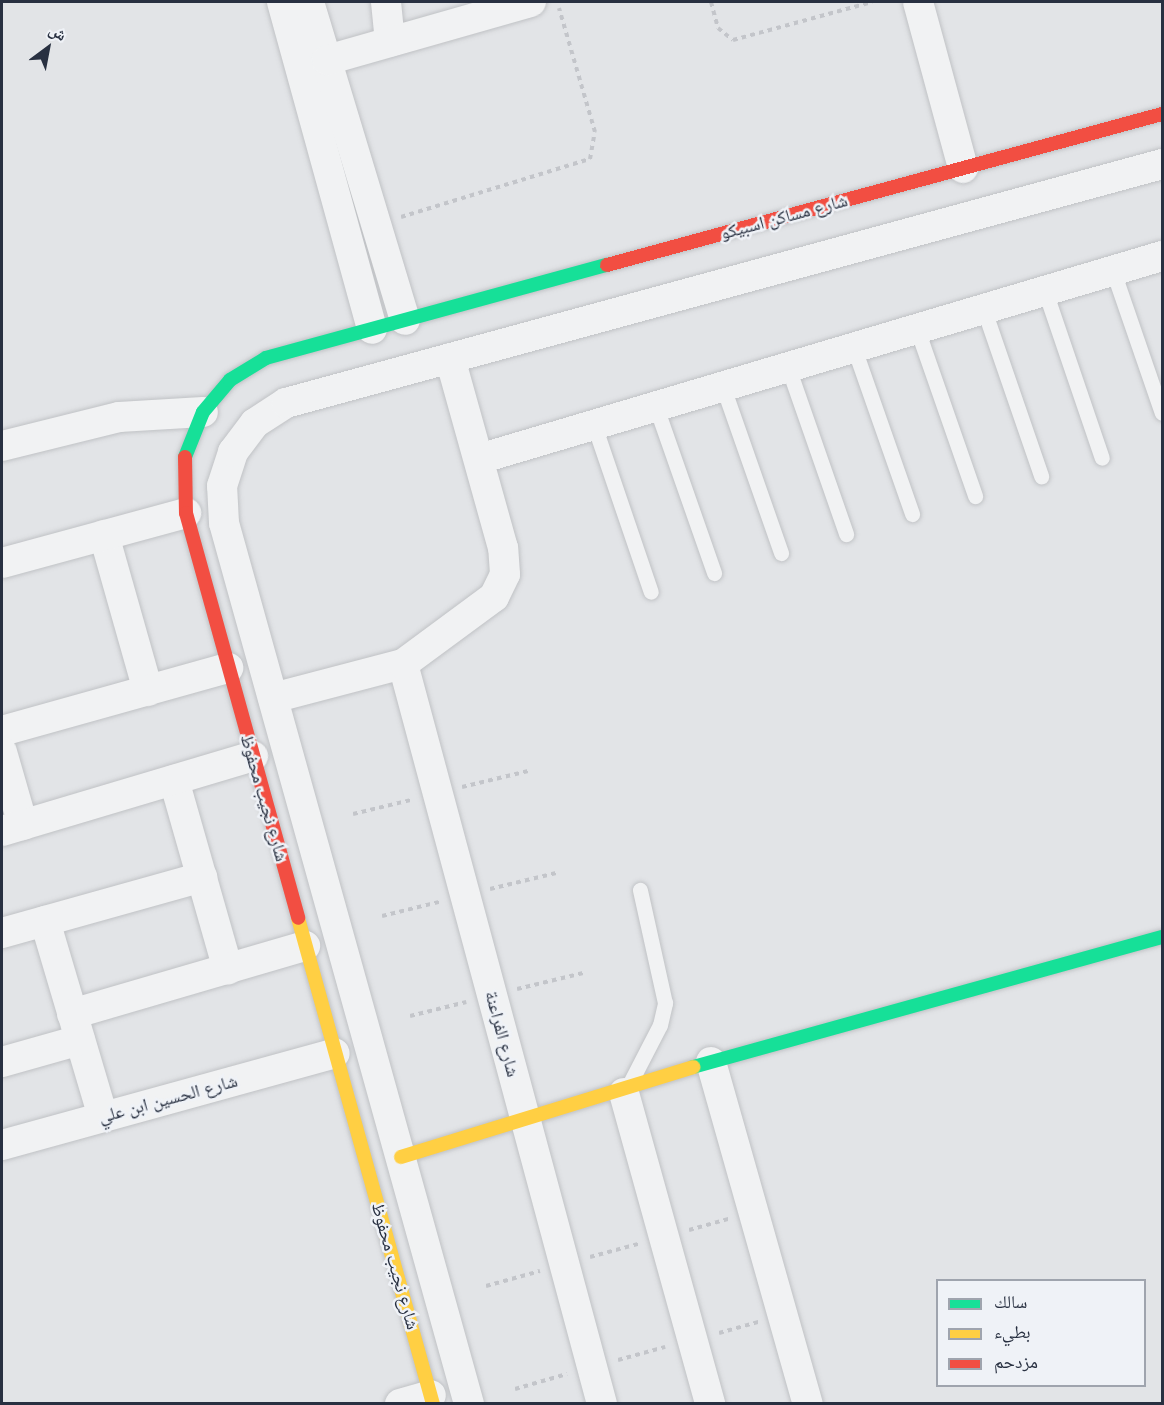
<!DOCTYPE html>
<html>
<head>
<meta charset="utf-8">
<style>
  body { margin:0 }
  #map { position:relative; width:1164px; height:1405px; overflow:hidden; background:#e2e4e7; font-family:Montserrat,"Noto Naskh Arabic",sans-serif }
  div>[style] { position:absolute }
  .path>* { height:4px; margin-top:-2px; transform-origin:0; background:repeating-linear-gradient(90deg,#c3c5ca 0 4.5px,transparent 0 9px) }
  .roads { filter:drop-shadow(0 0 2px #c0c2c5) drop-shadow(0 0 2px #c0c2c5) }
  .lane>* { height:15px; margin:-7.5px; padding:0 7.5px; transform-origin:7.5px; border-radius:7.5px; background:#f1f2f3 }
  .street>* { height:30px; margin:-15px; padding:0 15px; transform-origin:15px; border-radius:15px; background:#f1f2f3 }
  .fast>* { height:14px; margin:-7px; padding:0 7px; transform-origin:7px; border-radius:7px; background:#16e098 }
  .slow>* { height:14px; margin:-7px; padding:0 7px; transform-origin:7px; border-radius:7px; background:#ffcf43 }
  .jam>* { height:14px; margin:-7px; padding:0 7px; transform-origin:7px; border-radius:7px; background:#f24e42 }
  span { translate:-50% -50%; white-space:nowrap; text-align:center; line-height:1.15; -webkit-text-stroke:5px #eff2f7; paint-order:stroke }
  .street-label { font-size:18px; color:#283041 }
  .frame { position:absolute; inset:0; border:3px solid #283041; pointer-events:none }
  .legend { position:absolute; left:936px; top:1279px; width:210px; height:108px; box-sizing:border-box; background:#eff2f7; border:2px solid #9fa4ae; margin:0; padding:8px 10px; list-style:none; font-size:18px; color:#283041 }
  .legend li { display:flex; align-items:center; gap:12px; height:30px }
  .legend b { width:30px; border:2px solid #9fa4ae }
  .north { position:absolute; left:18px; top:18px; width:60px; height:60px; -webkit-text-stroke:4px #eff2f7; paint-order:stroke; rotate:32deg; font-size:16px; font-weight:700; line-height:24px; text-align:center; color:#283041 }
  .north::after { content:''; display:block; margin:auto; width:21px; height:27px; background:#283041; clip-path:polygon(50% 0,100% 100%,50% 72%,0 100%) }
</style>
</head>
<body>
<div id="map">
  <div class="path">
    <i style="left:711px;top:2px;width:27px;rotate:75deg"></i>
    <i style="left:718px;top:28px;width:19px;rotate:39deg"></i>
    <i style="left:733px;top:40px;width:144px;rotate:-15.3deg"></i>
    <i style="left:401px;top:217px;width:198px;rotate:-17.1deg"></i>
    <i style="left:590px;top:159px;width:27px;rotate:-80deg"></i>
    <i style="left:595px;top:132px;width:129px;rotate:-106.2deg"></i>
    <i style="left:462px;top:787px;width:68px;rotate:-13.6deg"></i>
    <i style="left:353px;top:814px;width:60px;rotate:-13.6deg"></i>
    <i style="left:490px;top:889px;width:68px;rotate:-13.6deg"></i>
    <i style="left:382px;top:916px;width:59px;rotate:-13.8deg"></i>
    <i style="left:517px;top:989px;width:68px;rotate:-13.6deg"></i>
    <i style="left:410px;top:1016px;width:58px;rotate:-14deg"></i>
    <i style="left:689px;top:1230px;width:41px;rotate:-15.8deg"></i>
    <i style="left:590px;top:1257px;width:50px;rotate:-15.2deg"></i>
    <i style="left:486px;top:1286px;width:56px;rotate:-15.5deg"></i>
    <i style="left:719px;top:1333px;width:41px;rotate:-15.8deg"></i>
    <i style="left:618px;top:1360px;width:49px;rotate:-15.5deg"></i>
    <i style="left:515px;top:1389px;width:54px;rotate:-16.1deg"></i>
  </div>
  <div class="roads">
    <div class="lane">
      <i style="left:1113px;top:271px;width:150px;rotate:71deg"></i>
      <i style="left:1045px;top:291px;width:176px;rotate:71.2deg"></i>
      <i style="left:984px;top:310px;width:176px;rotate:71deg"></i>
      <i style="left:917px;top:329px;width:177px;rotate:70.8deg"></i>
      <i style="left:854px;top:348px;width:176px;rotate:70.7deg"></i>
      <i style="left:788px;top:367px;width:177px;rotate:70.8deg"></i>
      <i style="left:723px;top:387px;width:176px;rotate:70.7deg"></i>
      <i style="left:656px;top:407px;width:176px;rotate:70.7deg"></i>
      <i style="left:594px;top:425px;width:176px;rotate:71.2deg"></i>
      <i style="left:630px;top:1083px;width:65px;rotate:-62.7deg"></i>
      <i style="left:660px;top:1025px;width:23px;rotate:-77deg"></i>
      <i style="left:665px;top:1003px;width:116px;rotate:-102.5deg"></i>
    </div>
    <div class="street">
      <i style="left:282px;top:2px;width:339px;rotate:74.6deg"></i>
      <i style="left:309px;top:2px;width:332px;rotate:73.2deg"></i>
      <i style="left:386px;top:2px;width:40px;rotate:84.3deg"></i>
      <i style="left:918px;top:2px;width:172px;rotate:74.8deg"></i>
      <i style="left:327px;top:60px;width:212px;rotate:-15.9deg"></i>
      <i style="left:2px;top:446px;width:121px;rotate:-13.9deg"></i>
      <i style="left:119px;top:417px;width:84px;rotate:-3.4deg"></i>
      <i style="left:479px;top:459px;width:713px;rotate:-16.55deg"></i>
      <i style="left:104px;top:535px;width:162px;rotate:74.2deg"></i>
      <i style="left:2px;top:563px;width:191px;rotate:-15.2deg"></i>
      <i style="left:403px;top:664px;width:766px;rotate:74.95deg"></i>
      <i style="left:273px;top:698px;width:134px;rotate:-14.7deg"></i>
      <i style="left:403px;top:664px;width:113px;rotate:-36.4deg"></i>
      <i style="left:494px;top:597px;width:25px;rotate:-64deg"></i>
      <i style="left:505px;top:574px;width:26px;rotate:-94deg"></i>
      <i style="left:503px;top:548px;width:197px;rotate:-105.6deg"></i>
      <i style="left:2px;top:731px;width:235px;rotate:-15.6deg"></i>
      <i style="left:2px;top:752px;width:76px;rotate:74deg"></i>
      <i style="left:174px;top:780px;width:197px;rotate:74.1deg"></i>
      <i style="left:2px;top:831px;width:262px;rotate:-16.6deg"></i>
      <i style="left:45px;top:921px;width:204px;rotate:73.5deg"></i>
      <i style="left:2px;top:933px;width:208px;rotate:-15.6deg"></i>
      <i style="left:72px;top:1014px;width:243px;rotate:-16.3deg"></i>
      <i style="left:2px;top:1062px;width:81px;rotate:-15.8deg"></i>
      <i style="left:711px;top:1062px;width:355px;rotate:74.2deg"></i>
      <i style="left:624px;top:1093px;width:323px;rotate:74.5deg"></i>
      <i style="left:2px;top:1145px;width:345px;rotate:-15.4deg"></i>
      <i style="left:400px;top:1404px;width:32px;rotate:-16deg"></i>
      <i style="left:469px;top:1404px;width:914px;rotate:-105.54deg"></i>
      <i style="left:224px;top:523px;width:37px;rotate:-93deg"></i>
      <i style="left:222px;top:486px;width:36px;rotate:-72deg"></i>
      <i style="left:233px;top:452px;width:36px;rotate:-53deg"></i>
      <i style="left:255px;top:423px;width:37px;rotate:-33deg"></i>
      <i style="left:286px;top:403px;width:908px;rotate:-15.26deg"></i>
    </div>
    <div class="fast">
      <i style="left:185px;top:457px;width:48px;rotate:-68.2deg"></i>
      <i style="left:203px;top:412px;width:42px;rotate:-49.8deg"></i>
      <i style="left:230px;top:380px;width:42px;rotate:-31.4deg"></i>
      <i style="left:266px;top:358px;width:353px;rotate:-15.3deg"></i>
      <i style="left:693px;top:1067px;width:487px;rotate:-15.5deg"></i>
    </div>
    <div class="slow">
      <i style="left:298px;top:918px;width:504px;rotate:74.48deg"></i>
      <i style="left:401px;top:1157px;width:306px;rotate:-17.1deg"></i>
    </div>
    <div class="jam">
      <i style="left:607px;top:265px;width:575px;rotate:-15.22deg"></i>
      <i style="left:185px;top:457px;width:56px;rotate:89deg"></i>
      <i style="left:186px;top:513px;width:420px;rotate:74.5deg"></i>
    </div>
  </div>
  <div class="street-label">
    <span style="left:784px;top:217px;rotate:-15deg">شارع مساكن اسبيكو</span>
    <span style="left:264px;top:798px;rotate:74deg">شارع نجيب محفوظ</span>
    <span style="left:502px;top:1034px;rotate:75deg">شارع الفراعنة</span>
    <span style="left:168px;top:1099px;rotate:-15deg">شارع الحسين ابن علي</span>
    <span style="left:395px;top:1266px;rotate:74deg">شارع نجيب محفوظ</span>
  </div>
  <div class="frame"></div>
  <ul class="legend">
  <li><b style="height:8px;background:#16e098"></b>سالك</li>
  <li><b style="height:8px;background:#ffcf43"></b>بطيء</li>
  <li><b style="height:8px;background:#f24e42"></b>مزدحم</li>
  </ul>
  <div class="north">ش</div>
</div>
</body>
</html>
